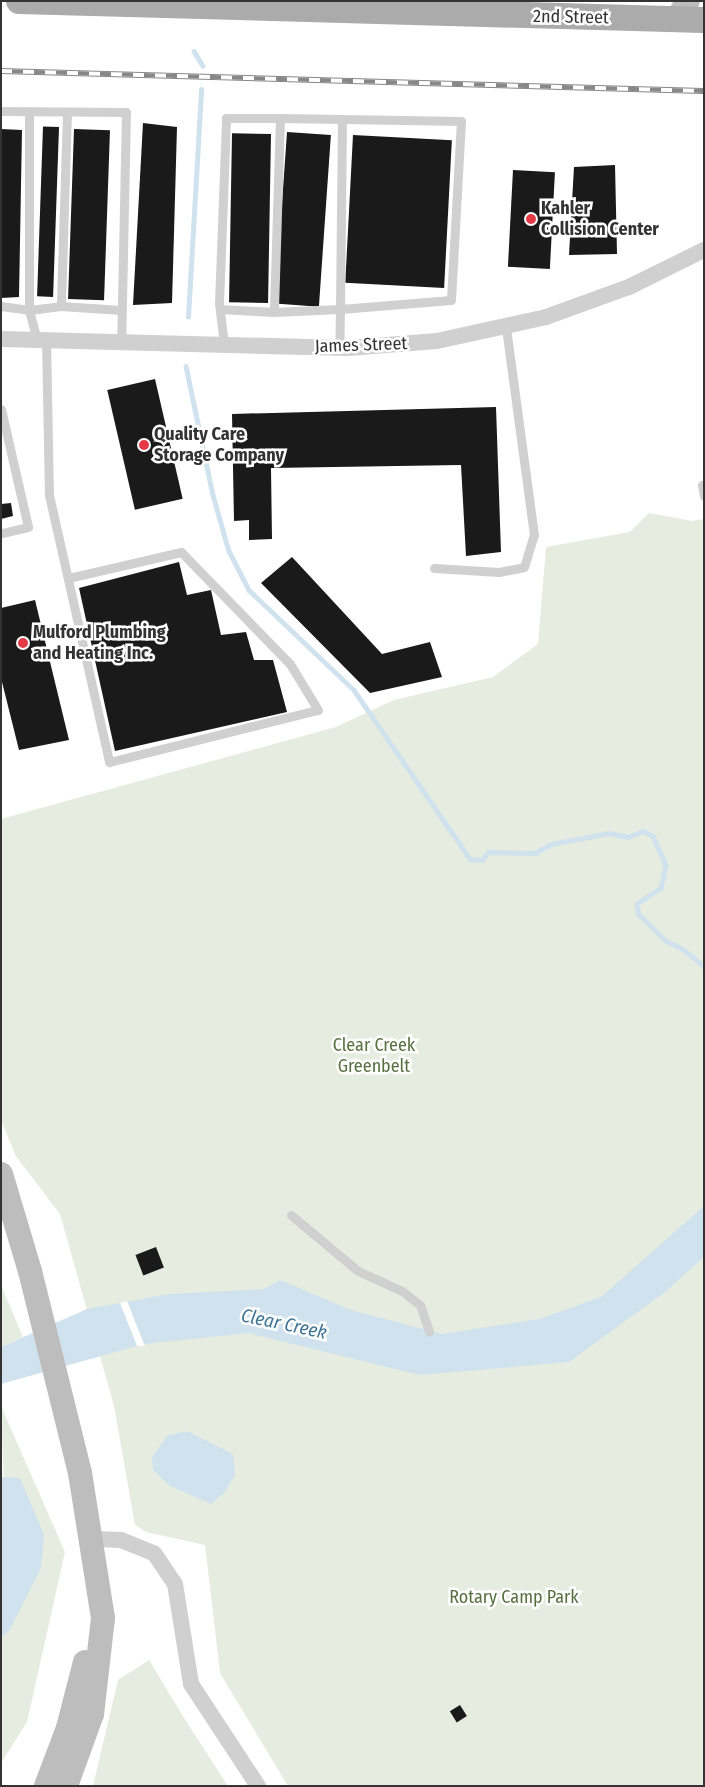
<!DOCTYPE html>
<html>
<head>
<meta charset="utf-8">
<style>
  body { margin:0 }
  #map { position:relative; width:705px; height:1787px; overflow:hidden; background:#fff; font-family:"Fira Sans Condensed",sans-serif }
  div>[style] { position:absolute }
  .green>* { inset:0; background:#e6ecdf }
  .water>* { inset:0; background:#cfe2ee }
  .pier>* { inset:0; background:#fff }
  .stream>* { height:4.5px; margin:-2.25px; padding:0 2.25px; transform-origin:2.25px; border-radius:2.25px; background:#cfe2ee }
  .building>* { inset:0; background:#1a1a1a; transform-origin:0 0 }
  .lane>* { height:9px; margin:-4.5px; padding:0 4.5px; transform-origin:4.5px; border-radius:4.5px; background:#d0d0d0 }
  .street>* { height:16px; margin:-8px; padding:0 8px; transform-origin:8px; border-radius:8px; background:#d0d0d0 }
  .secondary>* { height:24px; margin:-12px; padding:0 12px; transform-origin:12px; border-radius:12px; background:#bdbdbd }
  .primary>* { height:26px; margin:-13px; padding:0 13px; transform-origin:13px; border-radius:13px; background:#ababab }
  .rail>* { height:5.5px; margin-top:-2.75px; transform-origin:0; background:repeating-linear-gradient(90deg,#fff 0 11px,#888 0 22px); box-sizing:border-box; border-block:1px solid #888 }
  .dots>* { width:14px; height:14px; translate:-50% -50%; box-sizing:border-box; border:2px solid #fff; border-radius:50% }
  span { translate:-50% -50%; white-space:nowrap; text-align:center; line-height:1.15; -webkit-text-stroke:5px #fff; paint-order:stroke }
  .street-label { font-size:18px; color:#333 }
  .poi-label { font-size:18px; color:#333; font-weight:700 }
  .left { translate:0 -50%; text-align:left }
  .park-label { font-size:18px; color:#56703f }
  .water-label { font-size:19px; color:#3f7597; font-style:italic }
  .frame { position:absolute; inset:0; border:2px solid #333; pointer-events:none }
</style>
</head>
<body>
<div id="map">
  <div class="green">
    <i style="clip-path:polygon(649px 513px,692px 521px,704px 519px,704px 1786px,288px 1786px,220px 1673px,205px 1545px,146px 1532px,135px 1525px,114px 1406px,60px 1214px,16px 1156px,1px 1120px,1px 819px,336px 727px,394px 700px,493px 677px,538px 644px,546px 547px,630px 532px)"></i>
    <i style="clip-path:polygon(1px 1285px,23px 1337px,1px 1347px)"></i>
    <i style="clip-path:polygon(1px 1406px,65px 1552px,27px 1722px,1px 1763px,1px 1638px,9px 1631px)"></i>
    <i style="clip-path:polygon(149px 1660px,184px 1718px,228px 1786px,93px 1786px,118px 1680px)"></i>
  </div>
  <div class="water">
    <i style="clip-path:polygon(704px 1206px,704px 1257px,665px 1292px,569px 1362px,420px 1375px,248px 1333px,144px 1344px,1px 1384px,1px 1347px,87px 1309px,169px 1294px,264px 1289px,280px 1280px,351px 1310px,442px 1334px,539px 1319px,601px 1297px)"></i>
    <i style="clip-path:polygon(187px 1431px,233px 1454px,235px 1475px,225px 1492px,211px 1504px,170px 1486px,153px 1470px,152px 1457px,167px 1436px)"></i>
    <i style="clip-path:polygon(1px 1477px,20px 1478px,44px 1535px,41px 1568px,9px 1631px,1px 1638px)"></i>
  </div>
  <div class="pier">
    <i style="clip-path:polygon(127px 1301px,144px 1344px,145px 1346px,137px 1346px,120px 1303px)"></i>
  </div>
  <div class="stream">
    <i style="left:194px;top:51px;width:17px;rotate:59deg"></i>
    <i style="left:188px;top:317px;width:228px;rotate:-86.7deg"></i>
    <i style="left:186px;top:366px;width:132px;rotate:78.2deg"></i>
    <i style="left:213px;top:495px;width:58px;rotate:74.1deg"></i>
    <i style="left:229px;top:551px;width:44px;rotate:62.9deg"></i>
    <i style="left:249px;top:590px;width:145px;rotate:43.6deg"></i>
    <i style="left:354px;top:690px;width:205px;rotate:55.5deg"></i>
    <i style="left:470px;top:859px;width:12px;rotate:5deg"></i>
    <i style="left:482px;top:860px;width:10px;rotate:-53deg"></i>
    <i style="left:488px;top:852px;width:47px;rotate:1.2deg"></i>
    <i style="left:535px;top:853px;width:18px;rotate:-29deg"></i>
    <i style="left:551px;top:844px;width:59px;rotate:-10.7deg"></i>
    <i style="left:609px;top:833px;width:19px;rotate:12deg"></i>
    <i style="left:628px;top:837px;width:16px;rotate:-22deg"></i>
    <i style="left:643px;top:831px;width:11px;rotate:27deg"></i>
    <i style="left:653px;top:836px;width:32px;rotate:66deg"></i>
    <i style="left:666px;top:865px;width:24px;rotate:102deg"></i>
    <i style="left:661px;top:888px;width:29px;rotate:146deg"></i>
    <i style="left:637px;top:904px;width:10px;rotate:79deg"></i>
    <i style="left:639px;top:914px;width:37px;rotate:45deg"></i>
    <i style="left:665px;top:940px;width:20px;rotate:27deg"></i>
    <i style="left:683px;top:949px;width:27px;rotate:39deg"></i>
  </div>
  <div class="building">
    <i style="clip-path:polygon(143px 123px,177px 127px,172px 303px,133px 305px)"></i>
    <i style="left:59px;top:127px;width:170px;height:16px;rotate:92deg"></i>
    <i style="clip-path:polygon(1px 129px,22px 130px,19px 297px,1px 298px)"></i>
    <i style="left:74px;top:129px;width:36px;height:170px;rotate:2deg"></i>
    <i style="left:287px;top:132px;width:44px;height:172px;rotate:4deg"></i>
    <i style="left:271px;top:134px;width:169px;height:39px;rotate:91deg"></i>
    <i style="left:353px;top:135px;width:99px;height:148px;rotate:3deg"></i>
    <i style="clip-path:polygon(615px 165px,617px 254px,569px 255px,574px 167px)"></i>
    <i style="left:513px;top:170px;width:42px;height:97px;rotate:3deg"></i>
    <i style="left:155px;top:379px;width:123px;height:49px;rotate:77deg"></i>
    <i style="clip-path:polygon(496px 407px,501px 552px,466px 556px,461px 465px,271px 468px,272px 539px,249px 540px,249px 520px,234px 521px,232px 414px)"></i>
    <i style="clip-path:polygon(11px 503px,13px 516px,1px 519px,1px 504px)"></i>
    <i style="clip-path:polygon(292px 557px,382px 654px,430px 642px,442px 677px,370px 693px,261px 583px)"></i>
    <i style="clip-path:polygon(179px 562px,187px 595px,211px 590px,221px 635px,246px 632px,254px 660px,273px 660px,287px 712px,115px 751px,79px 588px)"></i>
    <i style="clip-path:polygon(35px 600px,69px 740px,19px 750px,1px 678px,1px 608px)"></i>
    <i style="left:156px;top:1247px;width:22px;height:22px;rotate:69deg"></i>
    <i style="left:460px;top:1705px;width:13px;height:12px;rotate:58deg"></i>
  </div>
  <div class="lane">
    <i style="left:1px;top:111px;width:125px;rotate:0.5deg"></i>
    <i style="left:126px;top:112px;width:230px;rotate:91.2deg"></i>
    <i style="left:67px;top:112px;width:194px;rotate:91.8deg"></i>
    <i style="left:61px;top:306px;width:60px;rotate:3.8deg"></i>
    <i style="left:280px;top:118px;width:194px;rotate:91.8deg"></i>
    <i style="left:274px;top:312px;width:66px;rotate:-2.6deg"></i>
    <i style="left:340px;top:309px;width:39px;rotate:91deg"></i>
    <i style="left:1px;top:306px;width:28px;rotate:8deg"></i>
    <i style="left:29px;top:310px;width:199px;rotate:-90deg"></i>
    <i style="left:220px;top:309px;width:54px;rotate:3.2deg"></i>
    <i style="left:37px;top:340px;width:31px;rotate:-105deg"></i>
    <i style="left:29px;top:310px;width:32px;rotate:-7deg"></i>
    <i style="left:46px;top:340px;width:155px;rotate:88.9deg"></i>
    <i style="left:49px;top:495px;width:274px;rotate:77.3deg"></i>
    <i style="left:109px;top:762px;width:215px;rotate:-14deg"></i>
    <i style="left:318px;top:710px;width:54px;rotate:-121.3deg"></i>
    <i style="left:290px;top:664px;width:156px;rotate:-134.2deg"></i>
    <i style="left:181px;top:552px;width:116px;rotate:167deg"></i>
    <i style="left:224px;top:344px;width:41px;rotate:-97deg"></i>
    <i style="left:219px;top:303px;width:185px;rotate:-87.8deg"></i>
    <i style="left:226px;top:118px;width:54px"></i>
    <i style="left:280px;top:118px;width:62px;rotate:0.9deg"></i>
    <i style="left:342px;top:119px;width:119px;rotate:1deg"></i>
    <i style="left:461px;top:121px;width:179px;rotate:93.2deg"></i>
    <i style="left:451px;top:300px;width:111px;rotate:175.4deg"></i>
    <i style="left:340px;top:309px;width:190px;rotate:-89.4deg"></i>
    <i style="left:1px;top:409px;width:121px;rotate:77.1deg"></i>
    <i style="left:28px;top:527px;width:28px;rotate:167deg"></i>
    <i style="left:702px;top:485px;width:11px;rotate:80deg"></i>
    <i style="left:434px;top:568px;width:65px;rotate:3.5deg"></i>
    <i style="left:499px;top:572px;width:25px;rotate:-11deg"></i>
    <i style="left:524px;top:567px;width:34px;rotate:-73deg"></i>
    <i style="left:534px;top:535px;width:210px;rotate:-97.7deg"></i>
    <i style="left:291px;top:1215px;width:87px;rotate:39.9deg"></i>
    <i style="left:358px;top:1271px;width:48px;rotate:24.4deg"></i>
    <i style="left:402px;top:1291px;width:23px;rotate:38deg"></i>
    <i style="left:420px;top:1305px;width:28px;rotate:71deg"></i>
  </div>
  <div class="street">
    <i style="left:1px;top:339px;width:347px;rotate:1.5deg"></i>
    <i style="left:348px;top:348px;width:89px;rotate:-4.5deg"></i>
    <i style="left:437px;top:341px;width:112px;rotate:-12.4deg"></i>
    <i style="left:546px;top:317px;width:88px;rotate:-19.9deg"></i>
    <i style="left:629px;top:287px;width:84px;rotate:-26.3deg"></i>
    <i style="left:93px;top:1539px;width:28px;rotate:2deg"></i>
    <i style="left:121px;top:1540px;width:35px;rotate:22deg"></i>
    <i style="left:154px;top:1553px;width:37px;rotate:56deg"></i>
    <i style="left:175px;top:1584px;width:101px;rotate:80.9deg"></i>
    <i style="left:191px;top:1684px;width:122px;rotate:56.7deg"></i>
  </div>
  <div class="secondary">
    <i style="left:677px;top:19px;width:21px;rotate:-59deg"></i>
    <i style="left:1px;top:1174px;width:101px;rotate:73.4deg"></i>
    <i style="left:30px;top:1271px;width:208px;rotate:76.1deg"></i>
    <i style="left:80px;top:1473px;width:147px;rotate:81deg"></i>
    <i style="left:103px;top:1618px;width:97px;rotate:96.5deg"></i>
    <i style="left:92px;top:1714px;width:77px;rotate:109.9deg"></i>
    <i style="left:46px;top:1786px;width:62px;rotate:-69.2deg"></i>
    <i style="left:68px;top:1728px;width:68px;rotate:-75.6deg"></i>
  </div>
  <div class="primary">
    <i style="left:19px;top:1px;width:685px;rotate:1.59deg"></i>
  </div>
  <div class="rail">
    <i style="left:1px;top:71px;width:703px;rotate:1.63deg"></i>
  </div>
  <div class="dots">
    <i style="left:531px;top:219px;background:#e63946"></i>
    <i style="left:144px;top:445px;background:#e63946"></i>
    <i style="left:23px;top:643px;background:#e63946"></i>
  </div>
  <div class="street-label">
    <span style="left:571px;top:17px;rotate:1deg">2nd Street</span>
    <span style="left:361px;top:345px;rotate:-2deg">James Street</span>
  </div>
  <div class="poi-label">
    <span class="left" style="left:541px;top:219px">Kahler<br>Collision Center</span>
    <span class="left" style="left:154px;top:445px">Quality Care<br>Storage Company</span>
    <span class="left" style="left:33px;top:643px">Mulford Plumbing<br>and Heating Inc.</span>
  </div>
  <div class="park-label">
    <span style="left:374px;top:1056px">Clear Creek<br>Greenbelt</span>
    <span style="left:514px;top:1597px">Rotary Camp Park</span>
  </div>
  <div class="water-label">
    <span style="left:284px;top:1324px;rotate:12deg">Clear Creek</span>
  </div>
  <div class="frame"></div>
</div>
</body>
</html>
